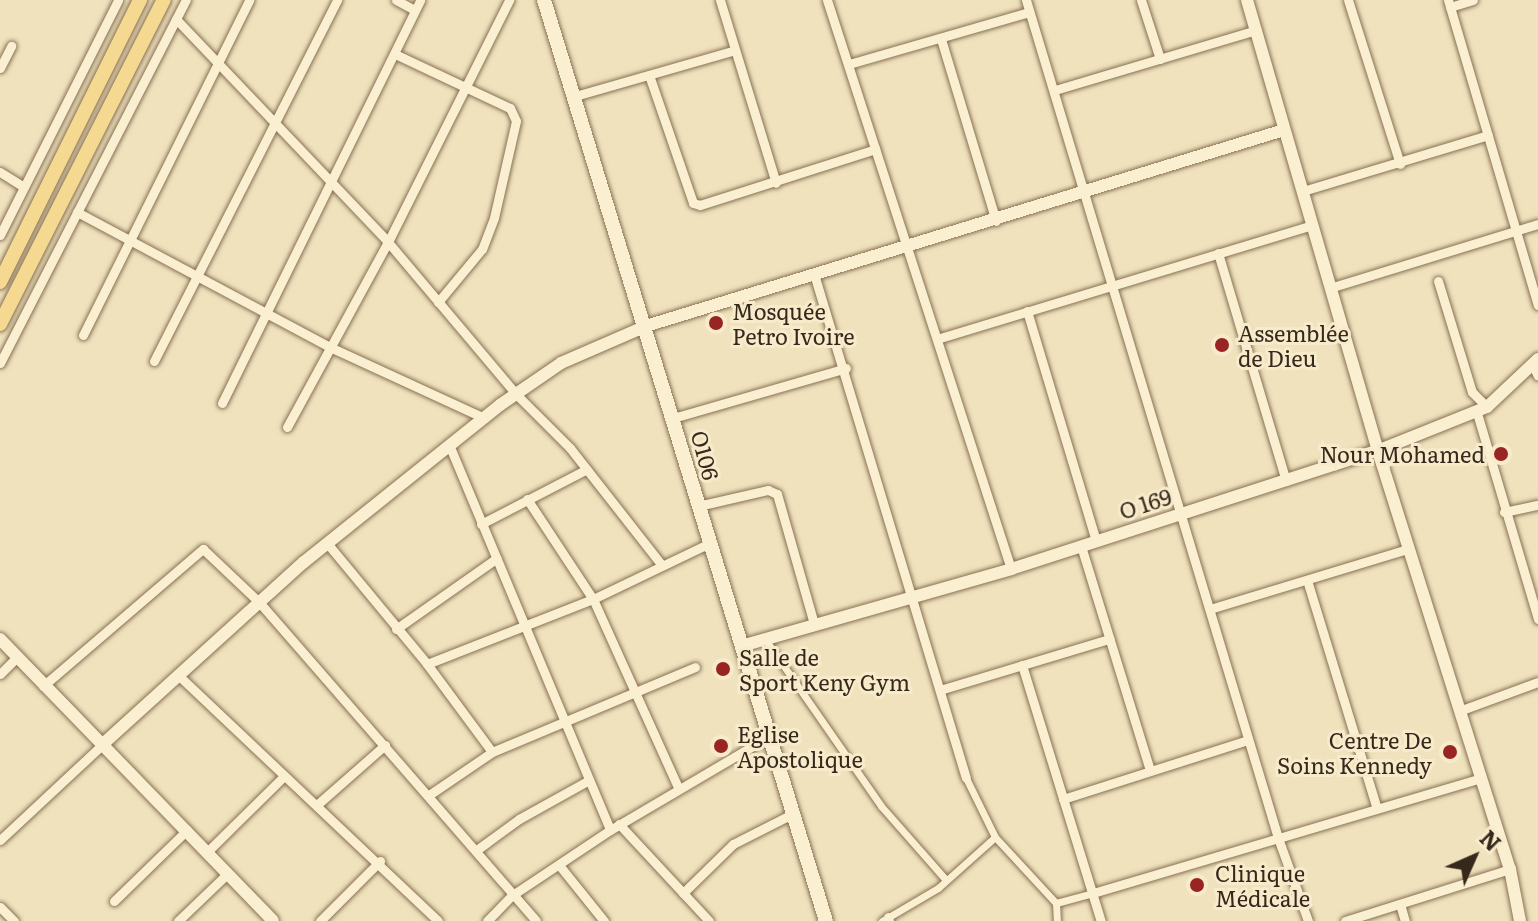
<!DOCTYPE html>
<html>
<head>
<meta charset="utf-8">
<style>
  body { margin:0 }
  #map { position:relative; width:1538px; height:921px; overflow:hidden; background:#efe2bc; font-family:Literata,serif }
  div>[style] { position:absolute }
  .roads { filter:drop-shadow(0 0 2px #887155) drop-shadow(0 0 2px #887155) }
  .pedestrian>* { height:7px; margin:-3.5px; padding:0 3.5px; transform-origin:3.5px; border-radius:3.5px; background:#faefd0 }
  .minor>* { height:9px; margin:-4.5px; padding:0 4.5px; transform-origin:4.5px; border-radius:4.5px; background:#faefd0 }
  .tertiary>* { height:12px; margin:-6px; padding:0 6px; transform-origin:6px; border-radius:6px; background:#faefd0 }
  .secondary>* { height:14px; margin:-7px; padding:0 7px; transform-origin:7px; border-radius:7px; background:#faefd0 }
  .primary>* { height:14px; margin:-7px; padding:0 7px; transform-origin:7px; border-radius:7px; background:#f6d991 }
  .dots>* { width:22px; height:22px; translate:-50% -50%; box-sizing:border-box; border:4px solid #f7ebcc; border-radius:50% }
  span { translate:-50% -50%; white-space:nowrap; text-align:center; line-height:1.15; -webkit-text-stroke:6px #f7ebcc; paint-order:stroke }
  .poi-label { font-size:22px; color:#36291b }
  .left { translate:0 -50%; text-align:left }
  .right { translate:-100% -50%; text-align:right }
  .street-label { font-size:22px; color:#36291b }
  .north { position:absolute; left:1434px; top:817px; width:80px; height:80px; -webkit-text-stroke:6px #f7ebcc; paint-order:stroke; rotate:45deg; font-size:22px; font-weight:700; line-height:32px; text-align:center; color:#36291b }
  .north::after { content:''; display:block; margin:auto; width:28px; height:36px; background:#36291b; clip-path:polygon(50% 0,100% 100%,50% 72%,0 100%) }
</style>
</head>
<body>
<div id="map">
  <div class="roads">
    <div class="pedestrian">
      <i style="left:765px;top:639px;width:203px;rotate:55.2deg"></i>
      <i style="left:881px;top:806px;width:98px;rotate:48.7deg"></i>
      <i style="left:966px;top:778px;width:66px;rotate:63.8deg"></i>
      <i style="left:995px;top:837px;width:90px;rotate:47.3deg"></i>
      <i style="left:1056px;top:903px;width:18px;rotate:87deg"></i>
      <i style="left:1056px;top:903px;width:38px;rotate:-15deg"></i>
      <i style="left:882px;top:921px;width:65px;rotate:-30.5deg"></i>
      <i style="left:938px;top:888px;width:76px;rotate:-41.8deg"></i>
    </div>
    <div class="minor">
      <i style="left:396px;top:0;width:21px;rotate:28deg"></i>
      <i style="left:720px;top:0;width:191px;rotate:73deg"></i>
      <i style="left:827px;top:0;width:598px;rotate:72.08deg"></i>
      <i style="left:1026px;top:0;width:875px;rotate:73.26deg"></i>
      <i style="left:1278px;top:838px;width:88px;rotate:70.1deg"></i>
      <i style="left:1141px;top:0;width:62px;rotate:72.1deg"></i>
      <i style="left:1348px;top:0;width:172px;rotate:72.4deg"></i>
      <i style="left:1448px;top:0;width:318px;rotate:73.6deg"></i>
      <i style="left:1450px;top:7px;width:24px;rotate:-17deg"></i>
      <i style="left:176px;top:19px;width:308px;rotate:46.4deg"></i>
      <i style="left:388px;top:242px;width:199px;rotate:49.9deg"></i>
      <i style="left:516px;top:394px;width:76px;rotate:45deg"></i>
      <i style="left:570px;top:448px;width:147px;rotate:51.9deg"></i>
      <i style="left:941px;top:39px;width:190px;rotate:73.2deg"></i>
      <i style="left:395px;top:54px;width:127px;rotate:25.2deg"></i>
      <i style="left:510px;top:108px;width:14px;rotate:65deg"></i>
      <i style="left:516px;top:121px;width:99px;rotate:102.8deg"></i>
      <i style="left:494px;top:218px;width:33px;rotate:111deg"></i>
      <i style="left:482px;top:249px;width:69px;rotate:129.7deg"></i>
      <i style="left:849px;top:64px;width:187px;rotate:-16.1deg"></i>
      <i style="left:0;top:68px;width:25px;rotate:-63deg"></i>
      <i style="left:649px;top:75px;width:135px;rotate:71deg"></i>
      <i style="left:693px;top:203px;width:7px;rotate:16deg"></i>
      <i style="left:700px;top:205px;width:184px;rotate:-17.7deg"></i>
      <i style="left:1055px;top:90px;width:210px;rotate:-16.6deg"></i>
      <i style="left:575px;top:96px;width:166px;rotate:-16deg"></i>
      <i style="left:0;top:172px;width:28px;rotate:32deg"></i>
      <i style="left:1303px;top:191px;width:193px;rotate:-16.8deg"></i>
      <i style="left:77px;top:212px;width:289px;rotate:28.1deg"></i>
      <i style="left:332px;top:348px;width:167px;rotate:24.7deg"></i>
      <i style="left:0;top:235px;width:263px;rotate:-63.3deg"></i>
      <i style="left:1218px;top:253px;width:238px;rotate:73.4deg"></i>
      <i style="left:814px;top:274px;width:526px;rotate:73.22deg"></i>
      <i style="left:1438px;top:281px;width:116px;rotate:73deg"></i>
      <i style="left:1472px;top:392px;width:21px;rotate:45deg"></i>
      <i style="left:1333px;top:287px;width:214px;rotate:-17.1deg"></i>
      <i style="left:1027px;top:311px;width:240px;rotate:73.3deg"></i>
      <i style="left:83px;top:335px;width:374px;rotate:-63.6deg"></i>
      <i style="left:937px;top:339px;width:393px;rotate:-16.9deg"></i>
      <i style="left:154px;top:361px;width:405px;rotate:-63.1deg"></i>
      <i style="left:0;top:363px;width:408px;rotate:-62.9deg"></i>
      <i style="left:1532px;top:364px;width:13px;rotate:63deg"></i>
      <i style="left:222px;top:403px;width:449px;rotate:-63.8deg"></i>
      <i style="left:1477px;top:413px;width:215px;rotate:73.5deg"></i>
      <i style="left:673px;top:418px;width:180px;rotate:-16.1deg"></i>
      <i style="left:287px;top:427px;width:211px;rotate:-61.4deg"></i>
      <i style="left:388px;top:242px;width:271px;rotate:-63.4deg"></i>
      <i style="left:450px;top:447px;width:415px;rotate:67.3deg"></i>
      <i style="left:527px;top:499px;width:120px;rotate:56.6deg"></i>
      <i style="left:593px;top:599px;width:206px;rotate:65.7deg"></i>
      <i style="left:698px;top:506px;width:72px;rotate:-12.9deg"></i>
      <i style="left:768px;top:490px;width:10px;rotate:24deg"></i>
      <i style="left:777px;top:494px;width:135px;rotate:74.1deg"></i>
      <i style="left:1504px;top:512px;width:35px;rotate:-12deg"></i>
      <i style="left:481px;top:524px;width:119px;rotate:-27.4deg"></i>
      <i style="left:327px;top:543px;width:157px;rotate:50.4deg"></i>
      <i style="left:427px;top:664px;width:109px;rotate:53.5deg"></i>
      <i style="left:1081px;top:546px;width:234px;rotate:72.9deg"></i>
      <i style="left:1307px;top:580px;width:239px;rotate:73deg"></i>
      <i style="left:1210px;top:609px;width:207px;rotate:-16.9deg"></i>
      <i style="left:396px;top:629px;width:123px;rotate:-35.1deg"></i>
      <i style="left:427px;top:664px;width:178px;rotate:-21.4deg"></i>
      <i style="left:593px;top:599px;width:132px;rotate:-25.6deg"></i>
      <i style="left:1022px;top:665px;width:268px;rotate:72.9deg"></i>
      <i style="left:0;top:674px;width:24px;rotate:-45deg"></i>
      <i style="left:177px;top:674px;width:359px;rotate:43.4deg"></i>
      <i style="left:43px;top:686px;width:211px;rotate:-40.6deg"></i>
      <i style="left:203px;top:549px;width:77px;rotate:43.4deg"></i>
      <i style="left:259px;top:602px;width:422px;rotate:49deg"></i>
      <i style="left:940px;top:690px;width:177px;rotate:-16.8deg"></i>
      <i style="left:1459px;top:711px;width:84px;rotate:-20.2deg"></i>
      <i style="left:429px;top:795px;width:76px;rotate:-34.3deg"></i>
      <i style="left:492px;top:752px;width:220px;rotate:-22.7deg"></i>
      <i style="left:1063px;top:799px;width:194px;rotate:-17.7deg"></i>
      <i style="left:319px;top:803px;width:88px;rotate:-41.3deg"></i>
      <i style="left:619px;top:824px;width:132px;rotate:47.1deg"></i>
      <i style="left:0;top:840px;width:141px;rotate:-43deg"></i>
      <i style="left:478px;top:849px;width:51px;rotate:-36.2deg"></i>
      <i style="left:519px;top:819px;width:80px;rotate:-29.1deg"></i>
      <i style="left:207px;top:852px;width:107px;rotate:-44.6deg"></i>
      <i style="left:559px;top:865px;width:72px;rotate:51.2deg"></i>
      <i style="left:683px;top:893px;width:70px;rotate:-44.4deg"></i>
      <i style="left:733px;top:844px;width:68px;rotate:-26.9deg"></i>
      <i style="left:1093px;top:893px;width:404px;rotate:-16.5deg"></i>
      <i style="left:114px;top:901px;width:102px;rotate:-44.2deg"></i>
      <i style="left:1400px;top:904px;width:18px;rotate:74deg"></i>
      <i style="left:0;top:907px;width:20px;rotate:45deg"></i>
      <i style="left:888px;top:917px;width:4px;rotate:76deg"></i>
      <i style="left:178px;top:921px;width:69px;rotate:-43.8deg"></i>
      <i style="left:320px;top:921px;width:85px;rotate:-45deg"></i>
      <i style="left:487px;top:921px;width:35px;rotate:-46deg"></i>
      <i style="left:511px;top:896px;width:119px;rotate:-33.7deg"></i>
      <i style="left:610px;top:830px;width:187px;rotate:-30.5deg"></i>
      <i style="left:1345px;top:921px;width:173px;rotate:-17.5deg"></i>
    </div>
    <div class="tertiary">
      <i style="left:1247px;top:0;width:470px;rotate:73.8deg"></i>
      <i style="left:1378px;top:451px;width:438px;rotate:72.5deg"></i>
      <i style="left:1510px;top:869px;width:53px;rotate:79.1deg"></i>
      <i style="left:0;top:639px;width:392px;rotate:45.9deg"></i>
      <i style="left:745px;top:645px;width:277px;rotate:-15.9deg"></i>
      <i style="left:1011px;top:569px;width:390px;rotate:-17.9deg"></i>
      <i style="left:1382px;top:449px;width:113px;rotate:-21.8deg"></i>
      <i style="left:1487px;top:407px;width:70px;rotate:-43.3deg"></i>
      <i style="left:103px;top:744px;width:271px;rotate:-42.2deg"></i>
      <i style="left:304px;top:562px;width:251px;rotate:-38.7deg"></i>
      <i style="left:500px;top:405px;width:74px;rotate:-34.5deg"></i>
      <i style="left:561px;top:363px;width:93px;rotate:-23.5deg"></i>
      <i style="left:646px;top:326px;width:667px;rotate:-17.08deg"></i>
    </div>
    <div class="secondary">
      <i style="left:544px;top:0;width:963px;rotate:72.98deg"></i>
    </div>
    <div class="primary">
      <i style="left:0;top:282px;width:315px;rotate:-63.6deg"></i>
      <i style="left:0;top:324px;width:363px;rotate:-63.2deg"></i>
    </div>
  </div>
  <div class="dots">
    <i style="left:716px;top:323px;background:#992523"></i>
    <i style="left:1222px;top:345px;background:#992523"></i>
    <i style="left:1501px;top:454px;background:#992523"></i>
    <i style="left:723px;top:669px;background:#992523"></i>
    <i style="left:721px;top:746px;background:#992523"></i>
    <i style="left:1450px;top:752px;background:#992523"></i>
    <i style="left:1197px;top:885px;background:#992523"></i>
  </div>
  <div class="poi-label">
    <span class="left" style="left:732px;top:323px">Mosquée<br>Petro Ivoire</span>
    <span class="left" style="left:1238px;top:345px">Assemblée<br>de Dieu</span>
    <span class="right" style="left:1485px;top:454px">Nour Mohamed</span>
    <span class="left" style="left:739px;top:669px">Salle de<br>Sport Keny Gym</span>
    <span class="left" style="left:737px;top:746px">Eglise<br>Apostolique</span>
    <span class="right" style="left:1432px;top:752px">Centre De<br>Soins Kennedy</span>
    <span class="left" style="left:1215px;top:885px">Clinique<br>Médicale</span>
  </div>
  <div class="street-label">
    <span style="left:706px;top:455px;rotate:75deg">O106</span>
    <span style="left:1145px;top:503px;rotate:-18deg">O 169</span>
  </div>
  <div class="north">N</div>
</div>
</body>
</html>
